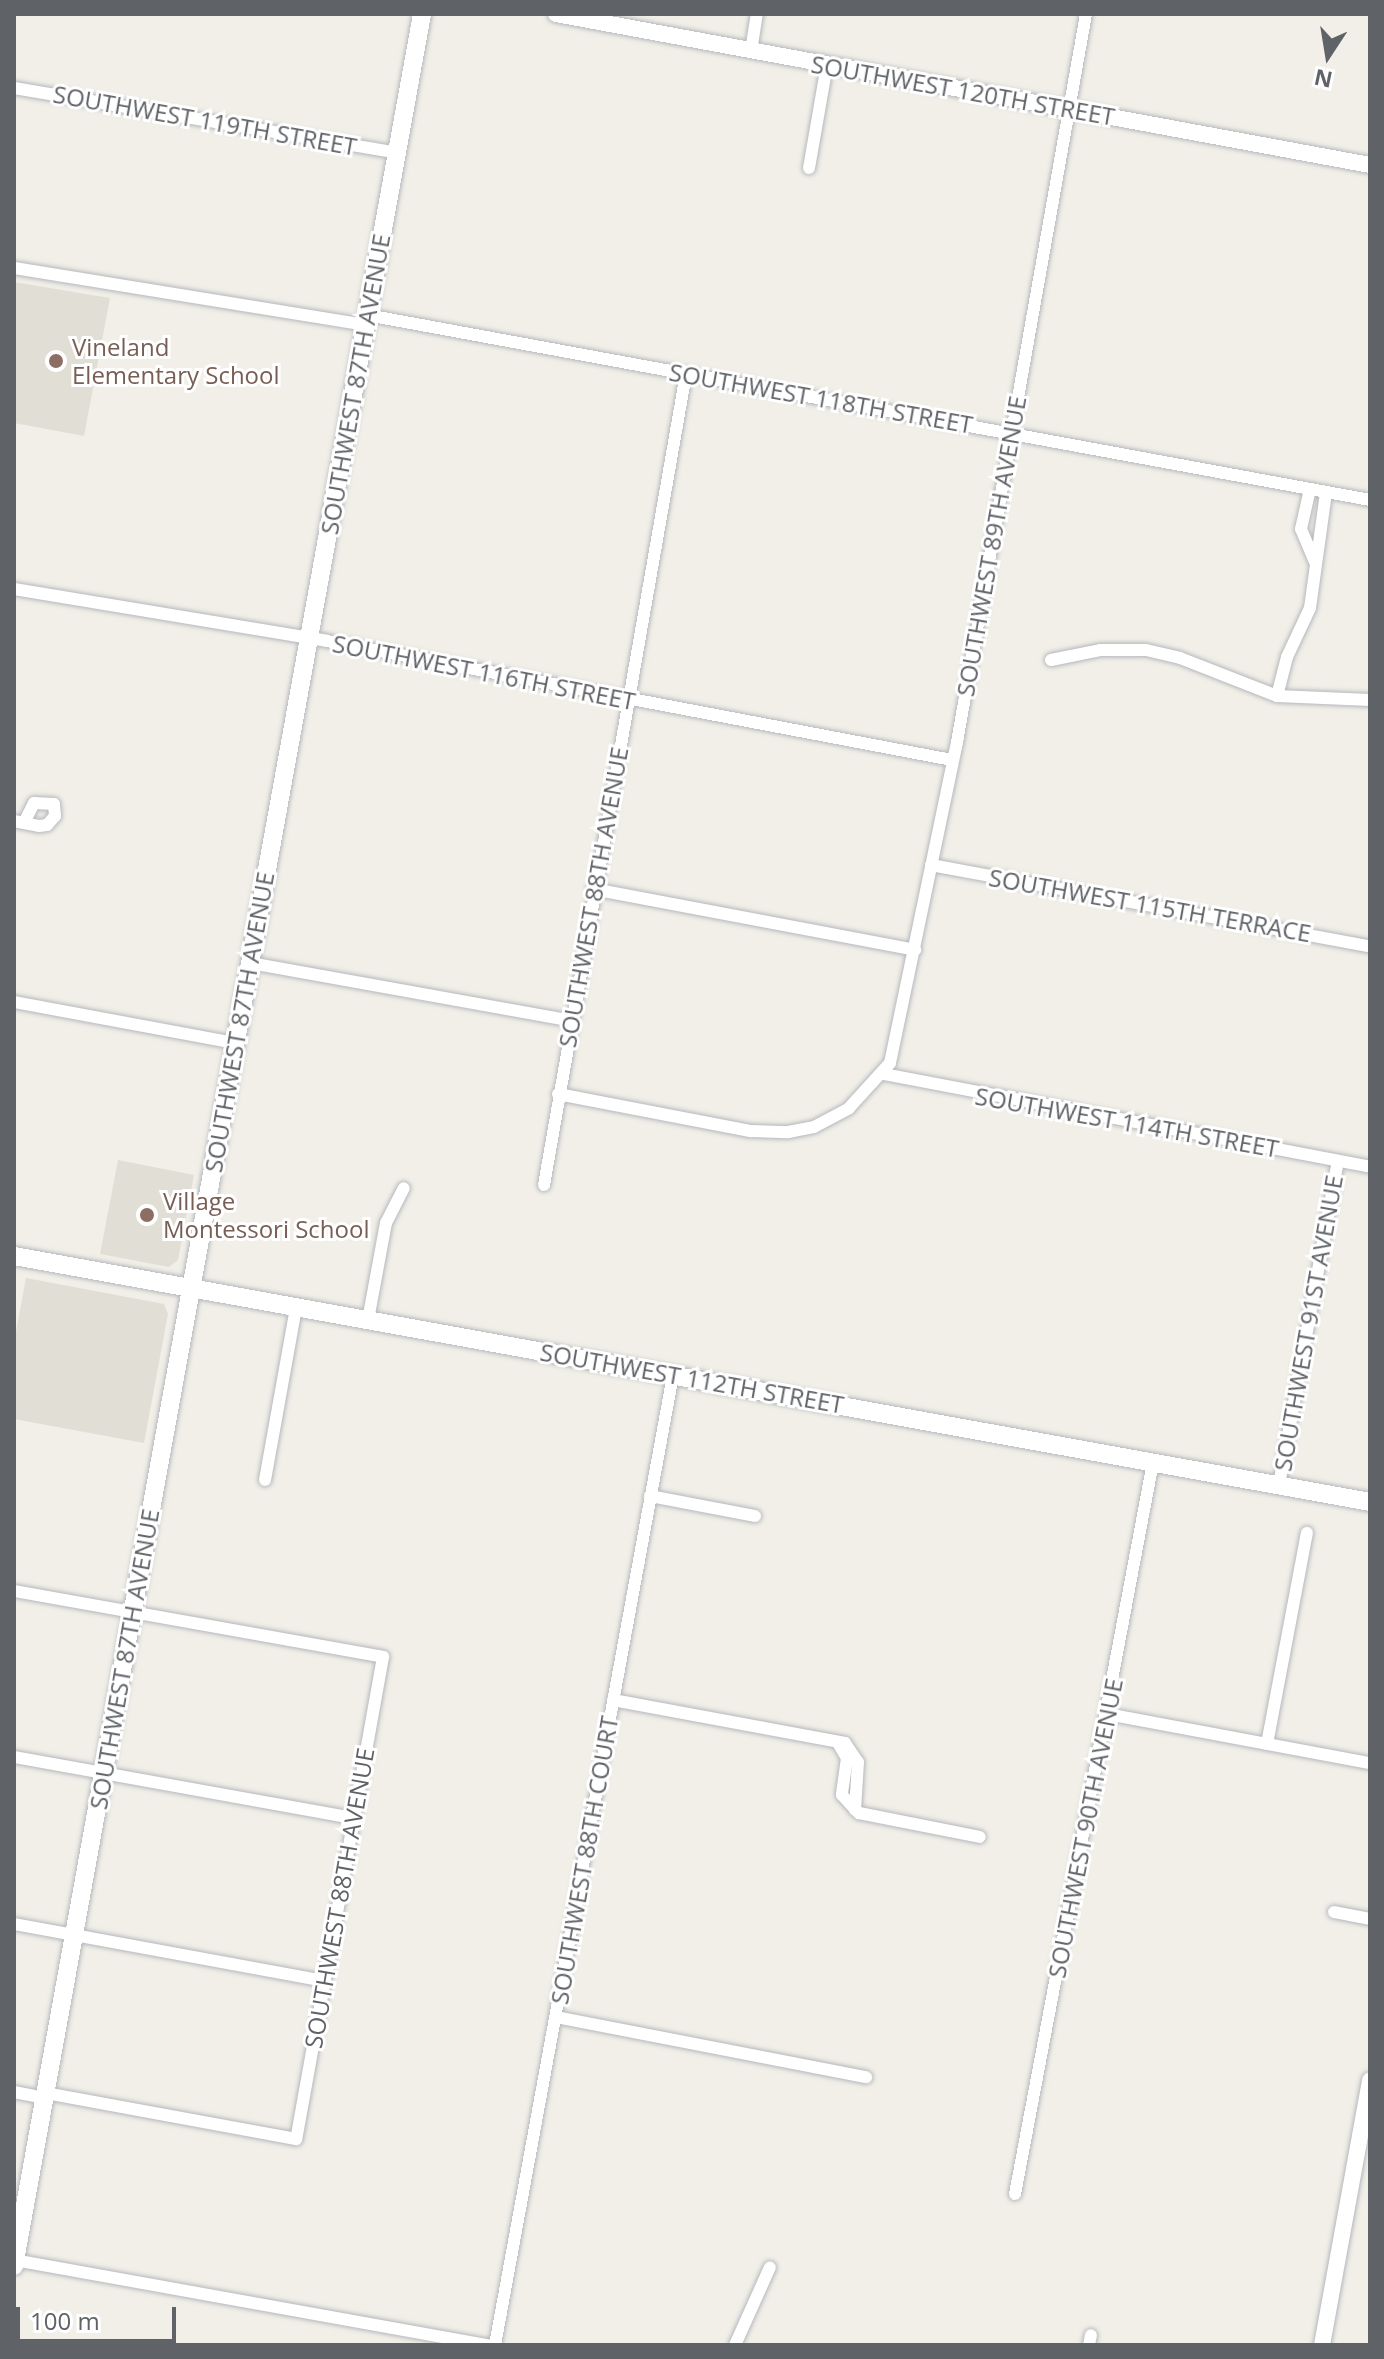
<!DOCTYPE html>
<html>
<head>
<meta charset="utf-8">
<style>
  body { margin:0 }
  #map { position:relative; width:1384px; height:2359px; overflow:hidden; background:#f1efe8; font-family:"Open Sans",sans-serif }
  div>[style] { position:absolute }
  .education>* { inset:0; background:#e1ded6 }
  .roads { filter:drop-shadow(0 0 2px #b5b8bc) drop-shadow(0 0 2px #b5b8bc) }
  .minor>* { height:12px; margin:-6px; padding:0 6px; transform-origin:6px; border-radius:6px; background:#fff }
  .tertiary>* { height:16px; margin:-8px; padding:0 8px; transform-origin:8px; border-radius:8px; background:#fff }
  .secondary>* { height:18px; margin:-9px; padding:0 9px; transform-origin:9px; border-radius:9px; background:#fff }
  .dots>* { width:22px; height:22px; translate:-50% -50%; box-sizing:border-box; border:4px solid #fff; border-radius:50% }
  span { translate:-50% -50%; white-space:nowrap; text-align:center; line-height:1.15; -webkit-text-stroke:6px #fff; paint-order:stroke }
  .street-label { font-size:24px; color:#5f6368 }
  .education-label { font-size:24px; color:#785e54 }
  .left { translate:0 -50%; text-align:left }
  .frame { position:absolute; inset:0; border:16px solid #5f6368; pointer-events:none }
  .north { position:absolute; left:1288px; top:16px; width:80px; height:80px; -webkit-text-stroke:6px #fff; paint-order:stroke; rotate:192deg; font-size:22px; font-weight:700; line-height:32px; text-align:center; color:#5f6368 }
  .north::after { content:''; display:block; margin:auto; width:28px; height:36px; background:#5f6368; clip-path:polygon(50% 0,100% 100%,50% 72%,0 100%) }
  .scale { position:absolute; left:16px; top:2307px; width:160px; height:36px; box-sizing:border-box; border:4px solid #5f6368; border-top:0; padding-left:10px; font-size:24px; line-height:28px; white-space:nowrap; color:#5f6368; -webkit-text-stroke:6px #fff; paint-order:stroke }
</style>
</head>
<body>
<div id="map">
  <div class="education">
    <i style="clip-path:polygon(14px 282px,110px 298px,84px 436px,14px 423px)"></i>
    <i style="clip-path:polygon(118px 1160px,194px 1175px,178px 1260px,169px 1267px,100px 1254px)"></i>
    <i style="clip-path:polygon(26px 1278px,164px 1304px,168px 1314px,144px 1443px,14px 1419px,14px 1342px)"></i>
  </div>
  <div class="roads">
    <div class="minor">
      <i style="left:751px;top:51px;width:37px;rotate:-81deg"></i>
      <i style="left:14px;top:88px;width:388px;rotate:9.6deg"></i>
      <i style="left:809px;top:168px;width:105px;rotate:-80.1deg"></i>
      <i style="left:14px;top:268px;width:356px;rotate:9.2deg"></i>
      <i style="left:367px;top:315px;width:1020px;rotate:10.45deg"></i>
      <i style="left:1310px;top:489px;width:41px;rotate:102.7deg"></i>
      <i style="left:1301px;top:529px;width:36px;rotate:67deg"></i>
      <i style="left:14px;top:589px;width:317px;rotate:9.4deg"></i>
      <i style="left:327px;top:641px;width:636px;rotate:10.78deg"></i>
      <i style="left:1051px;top:660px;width:50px;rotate:-11.5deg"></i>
      <i style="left:1100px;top:650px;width:46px"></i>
      <i style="left:1146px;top:650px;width:35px;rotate:13deg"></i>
      <i style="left:1180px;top:658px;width:104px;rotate:21.4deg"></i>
      <i style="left:1277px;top:696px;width:93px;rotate:2.5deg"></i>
      <i style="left:1277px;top:696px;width:40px;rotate:-75.6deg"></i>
      <i style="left:1287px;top:657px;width:54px;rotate:-64.9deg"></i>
      <i style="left:1310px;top:608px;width:117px;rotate:-82.1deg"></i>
      <i style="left:14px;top:821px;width:25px;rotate:11deg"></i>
      <i style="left:39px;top:826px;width:8px;rotate:-7deg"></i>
      <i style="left:47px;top:825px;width:12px;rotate:-48deg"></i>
      <i style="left:55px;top:816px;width:12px;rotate:-95deg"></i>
      <i style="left:54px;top:804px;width:20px;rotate:-177deg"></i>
      <i style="left:34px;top:803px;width:22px;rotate:117deg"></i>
      <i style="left:931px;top:865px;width:446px;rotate:10.5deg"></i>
      <i style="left:593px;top:889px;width:328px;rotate:10.7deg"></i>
      <i style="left:250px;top:963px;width:327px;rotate:10.2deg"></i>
      <i style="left:14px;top:1002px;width:226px;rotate:10.5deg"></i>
      <i style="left:884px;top:1074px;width:495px;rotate:10.8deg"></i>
      <i style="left:558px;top:1094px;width:197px;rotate:10.9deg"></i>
      <i style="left:751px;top:1131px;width:37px;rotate:2deg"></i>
      <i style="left:788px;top:1132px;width:26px;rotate:-11deg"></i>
      <i style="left:814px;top:1127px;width:40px;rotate:-28deg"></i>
      <i style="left:849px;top:1108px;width:61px;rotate:-47.7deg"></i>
      <i style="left:890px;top:1063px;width:328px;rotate:-78.2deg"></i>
      <i style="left:957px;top:742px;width:739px;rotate:-79.95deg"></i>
      <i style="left:544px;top:1185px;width:823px;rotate:-80.07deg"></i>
      <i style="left:368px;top:1320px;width:99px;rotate:-79.5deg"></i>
      <i style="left:386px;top:1223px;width:39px;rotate:-63deg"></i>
      <i style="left:265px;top:1480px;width:175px;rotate:-79.8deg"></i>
      <i style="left:1279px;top:1485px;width:329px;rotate:-79.7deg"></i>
      <i style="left:650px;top:1496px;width:107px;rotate:10.8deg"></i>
      <i style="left:14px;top:1591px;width:375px;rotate:10.1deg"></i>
      <i style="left:383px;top:1657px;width:490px;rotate:100.2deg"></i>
      <i style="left:296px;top:2139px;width:254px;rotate:-169.6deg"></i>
      <i style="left:613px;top:1700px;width:236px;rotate:10.5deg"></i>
      <i style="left:845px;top:1743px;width:23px;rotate:56deg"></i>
      <i style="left:858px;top:1762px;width:48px;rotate:93.6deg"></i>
      <i style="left:1107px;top:1714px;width:268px;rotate:10.6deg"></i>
      <i style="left:838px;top:1743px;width:17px;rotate:59deg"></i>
      <i style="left:847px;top:1758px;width:37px;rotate:98deg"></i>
      <i style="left:842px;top:1795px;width:25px;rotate:47deg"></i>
      <i style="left:859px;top:1813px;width:123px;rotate:11.2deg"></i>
      <i style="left:1267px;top:1744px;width:215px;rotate:-79.3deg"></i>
      <i style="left:14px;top:1757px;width:344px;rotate:10.2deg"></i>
      <i style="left:1334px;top:1912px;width:37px;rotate:11deg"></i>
      <i style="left:14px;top:1924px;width:316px;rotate:10.4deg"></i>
      <i style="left:556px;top:2017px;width:316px;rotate:11deg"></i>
      <i style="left:14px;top:2092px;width:32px;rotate:11deg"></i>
      <i style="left:1015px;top:2194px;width:745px;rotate:-79.32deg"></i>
      <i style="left:14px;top:2260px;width:482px;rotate:10.2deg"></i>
      <i style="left:495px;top:2345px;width:986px;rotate:-79.6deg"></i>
      <i style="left:735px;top:2345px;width:85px;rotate:-65.8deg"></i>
      <i style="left:1089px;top:2345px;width:10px;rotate:-79deg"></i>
    </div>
    <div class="tertiary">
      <i style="left:556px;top:14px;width:828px;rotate:10.51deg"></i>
      <i style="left:1322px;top:2345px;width:269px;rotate:-79.7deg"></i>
    </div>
    <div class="secondary">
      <i style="left:14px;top:1256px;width:1378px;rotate:10.28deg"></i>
      <i style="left:14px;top:2266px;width:2289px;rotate:-79.73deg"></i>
    </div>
  </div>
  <div class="dots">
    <i style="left:56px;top:361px;background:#8d6e63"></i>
    <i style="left:147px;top:1215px;background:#8d6e63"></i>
  </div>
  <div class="street-label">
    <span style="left:963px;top:90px;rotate:10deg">SOUTHWEST 120TH STREET</span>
    <span style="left:205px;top:120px;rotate:10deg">SOUTHWEST 119TH STREET</span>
    <span style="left:355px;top:384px;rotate:-80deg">SOUTHWEST 87TH AVENUE</span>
    <span style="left:821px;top:398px;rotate:10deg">SOUTHWEST 118TH STREET</span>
    <span style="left:991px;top:546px;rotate:-80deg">SOUTHWEST 89TH AVENUE</span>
    <span style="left:484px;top:672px;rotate:11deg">SOUTHWEST 116TH STREET</span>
    <span style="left:593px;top:897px;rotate:-80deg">SOUTHWEST 88TH AVENUE</span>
    <span style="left:1150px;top:905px;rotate:10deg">SOUTHWEST 115TH TERRACE</span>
    <span style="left:239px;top:1022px;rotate:-80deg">SOUTHWEST 87TH AVENUE</span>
    <span style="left:1127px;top:1122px;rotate:10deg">SOUTHWEST 114TH STREET</span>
    <span style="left:1308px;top:1323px;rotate:-80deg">SOUTHWEST 91ST AVENUE</span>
    <span style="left:692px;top:1378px;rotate:10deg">SOUTHWEST 112TH STREET</span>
    <span style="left:124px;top:1659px;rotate:-80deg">SOUTHWEST 87TH AVENUE</span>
    <span style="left:1085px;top:1828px;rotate:-79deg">SOUTHWEST 90TH AVENUE</span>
    <span style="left:584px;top:1860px;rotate:-80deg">SOUTHWEST 88TH COURT</span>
    <span style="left:339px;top:1898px;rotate:-80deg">SOUTHWEST 88TH AVENUE</span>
  </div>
  <div class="education-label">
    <span class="left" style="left:72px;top:361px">Vineland<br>Elementary School</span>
    <span class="left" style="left:163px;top:1215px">Village<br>Montessori School</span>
  </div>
  <div class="frame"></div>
  <div class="north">N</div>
  <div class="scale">100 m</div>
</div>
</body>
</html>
